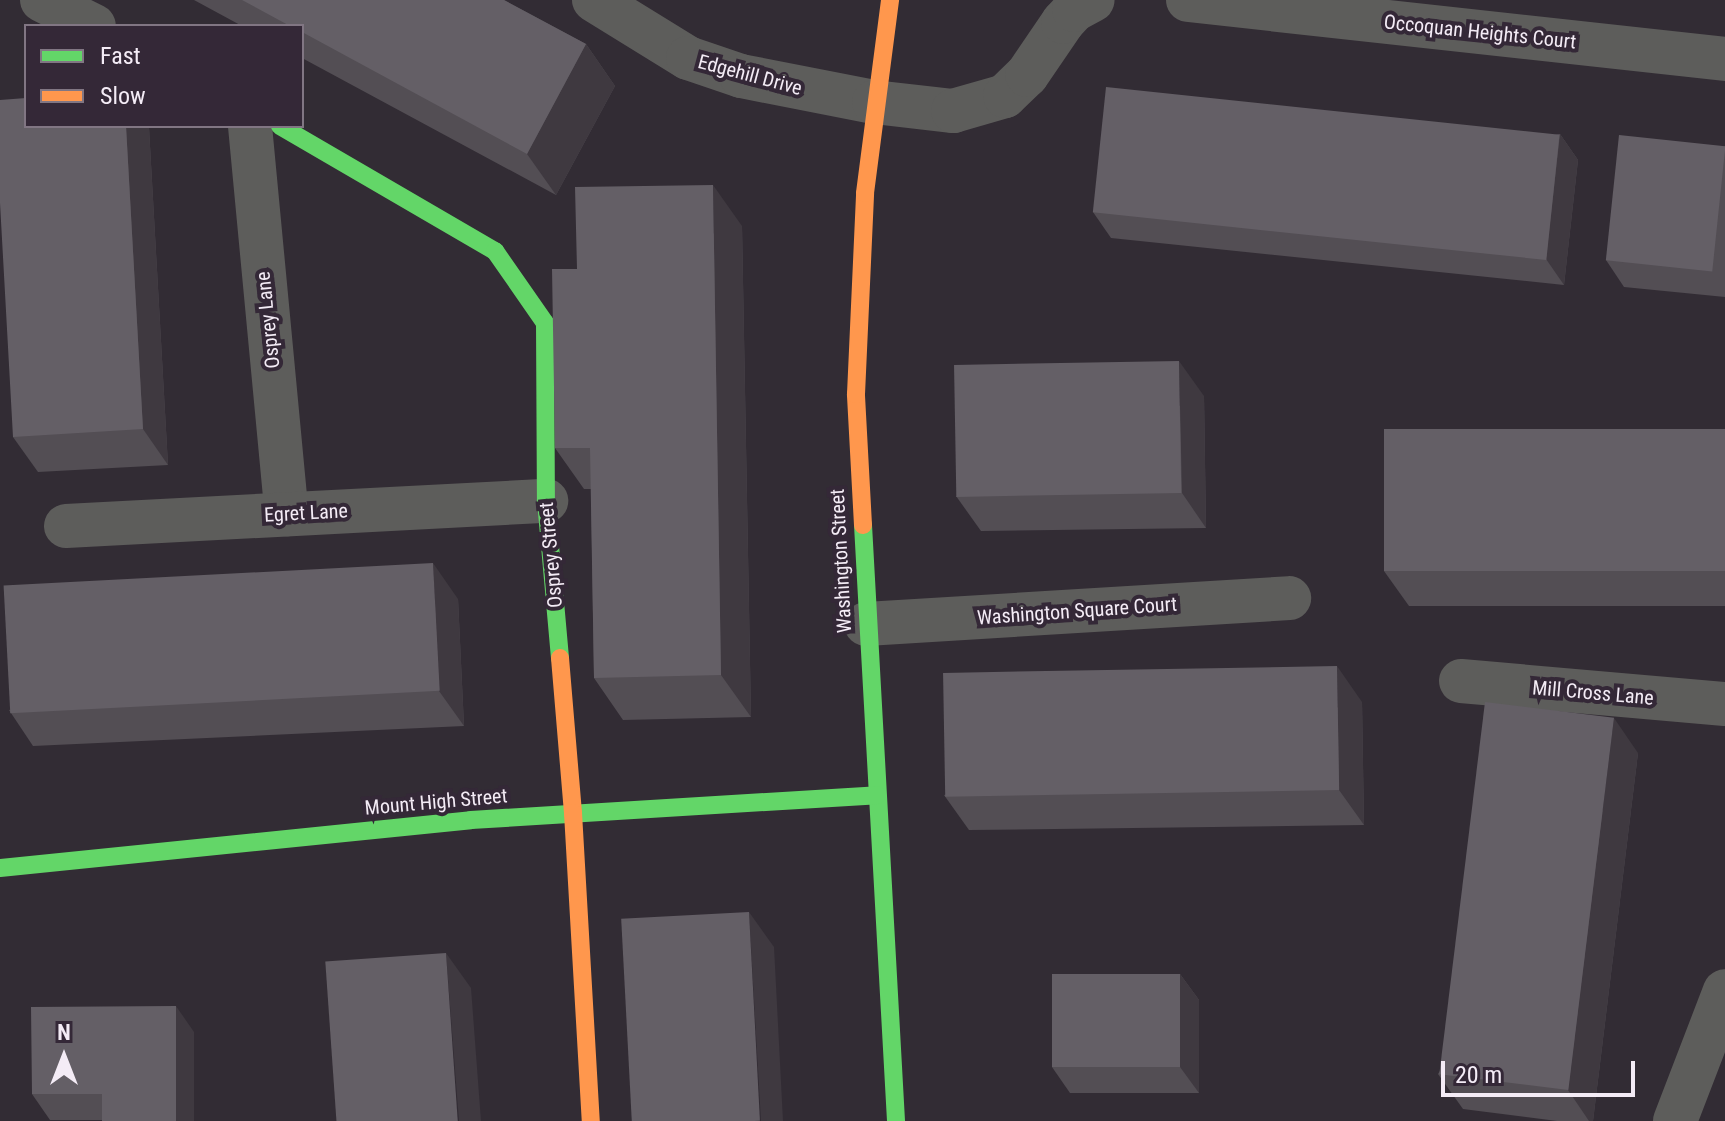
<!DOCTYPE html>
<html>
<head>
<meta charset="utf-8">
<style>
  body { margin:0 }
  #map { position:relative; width:1725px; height:1121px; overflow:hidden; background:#322c34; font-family:"Roboto Condensed",sans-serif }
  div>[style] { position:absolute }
  .street>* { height:44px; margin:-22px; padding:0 22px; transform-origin:22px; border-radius:22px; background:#5d5d5b }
  .fast>* { height:18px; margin:-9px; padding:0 9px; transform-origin:9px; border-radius:9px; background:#63d668 }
  .slow>* { height:18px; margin:-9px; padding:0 9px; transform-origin:9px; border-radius:9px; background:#ff974d }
  .wall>* { inset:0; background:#534e54 }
  .shaded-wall>* { inset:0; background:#3f3940 }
  .building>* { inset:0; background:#645f66; transform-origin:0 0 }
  span { translate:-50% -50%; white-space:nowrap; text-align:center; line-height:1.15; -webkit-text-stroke:8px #342837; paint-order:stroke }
  .street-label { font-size:20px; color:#f4ecf6 }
  .legend { position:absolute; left:24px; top:24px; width:280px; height:104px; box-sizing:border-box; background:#342837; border:2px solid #817683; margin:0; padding:10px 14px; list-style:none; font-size:24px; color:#f4ecf6 }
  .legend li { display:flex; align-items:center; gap:16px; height:40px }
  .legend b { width:40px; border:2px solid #817683 }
  .north { position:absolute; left:24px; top:1017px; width:80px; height:80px; -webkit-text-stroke:6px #342837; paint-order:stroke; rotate:0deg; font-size:22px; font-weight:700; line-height:32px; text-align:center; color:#f4ecf6 }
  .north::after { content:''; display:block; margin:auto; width:28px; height:36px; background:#f4ecf6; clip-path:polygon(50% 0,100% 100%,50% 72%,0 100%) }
  .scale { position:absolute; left:1441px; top:1061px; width:194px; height:36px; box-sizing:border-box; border:4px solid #f4ecf6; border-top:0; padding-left:10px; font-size:24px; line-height:28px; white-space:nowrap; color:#f4ecf6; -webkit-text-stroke:6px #342837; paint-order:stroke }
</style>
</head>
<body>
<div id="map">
  <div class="street">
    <i style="left:42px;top:0;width:58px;rotate:26.6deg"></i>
    <i style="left:594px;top:0;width:110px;rotate:31.7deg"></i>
    <i style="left:688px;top:58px;width:56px;rotate:18.8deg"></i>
    <i style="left:741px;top:76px;width:136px;rotate:11.1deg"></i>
    <i style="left:874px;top:102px;width:80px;rotate:6.5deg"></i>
    <i style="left:953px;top:111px;width:54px;rotate:-16.1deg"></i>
    <i style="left:1005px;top:96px;width:30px;rotate:-44deg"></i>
    <i style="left:1027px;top:75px;width:64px;rotate:-55.8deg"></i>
    <i style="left:1063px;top:22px;width:16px;rotate:-47deg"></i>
    <i style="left:1074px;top:10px;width:21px;rotate:-28deg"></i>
    <i style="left:1188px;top:0;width:540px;rotate:6.27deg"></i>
    <i style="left:250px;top:126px;width:390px;rotate:84.6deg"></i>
    <i style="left:66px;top:526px;width:481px;rotate:-3deg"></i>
    <i style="left:866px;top:624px;width:424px;rotate:-3.5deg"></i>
    <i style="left:1461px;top:681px;width:265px;rotate:5deg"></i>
    <i style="left:1675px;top:1121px;width:139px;rotate:-69deg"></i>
  </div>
  <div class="fast">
    <i style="left:280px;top:126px;width:249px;rotate:30.2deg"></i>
    <i style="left:495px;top:251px;width:88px;rotate:55.2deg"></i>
    <i style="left:545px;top:323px;width:178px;rotate:89.7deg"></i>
    <i style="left:546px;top:501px;width:158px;rotate:84.9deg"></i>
    <i style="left:863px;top:525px;width:597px;rotate:86.83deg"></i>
    <i style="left:0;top:868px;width:473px;rotate:-5.8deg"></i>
    <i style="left:471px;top:820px;width:407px;rotate:-3.5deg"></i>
  </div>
  <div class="slow">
    <i style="left:863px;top:525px;width:131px;rotate:-93.1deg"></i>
    <i style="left:856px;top:394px;width:201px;rotate:-87.4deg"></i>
    <i style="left:865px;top:193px;width:195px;rotate:-82.6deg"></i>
    <i style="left:560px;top:658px;width:156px;rotate:85.2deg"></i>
    <i style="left:573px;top:813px;width:309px;rotate:86.7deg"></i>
  </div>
  <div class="wall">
    <i style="clip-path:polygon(194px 0,504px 0,586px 44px,615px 86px,556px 195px,302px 58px,302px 26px,242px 26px)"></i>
    <i style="clip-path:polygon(126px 126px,148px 126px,149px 128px,168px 465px,38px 472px,13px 437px)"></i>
    <i style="clip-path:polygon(1560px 134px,1578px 160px,1564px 285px,1111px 238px,1093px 212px)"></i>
    <i style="clip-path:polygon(1725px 146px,1725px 297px,1624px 287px,1606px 260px)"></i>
    <i style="clip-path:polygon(742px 226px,751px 717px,623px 720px,594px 678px,591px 489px,584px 489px,555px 448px,577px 269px)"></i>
    <i style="clip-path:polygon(1204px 396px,1206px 528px,981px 531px,956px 496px)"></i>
    <i style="clip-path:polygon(1725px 429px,1725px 606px,1409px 606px,1384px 571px)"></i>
    <i style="clip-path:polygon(458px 599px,464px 726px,33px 746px,9px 710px)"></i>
    <i style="clip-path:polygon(1362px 702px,1364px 825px,969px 830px,944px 795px)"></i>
    <i style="clip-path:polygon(1638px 753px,1593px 1121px,1557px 1121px,1463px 1109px,1438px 1074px)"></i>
    <i style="clip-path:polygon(1180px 974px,1199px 1000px,1199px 1093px,1070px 1093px,1052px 1067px)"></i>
    <i style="clip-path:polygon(194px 1032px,102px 1120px,50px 1120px,32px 1094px)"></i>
  </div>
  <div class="shaded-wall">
    <i style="clip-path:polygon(586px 44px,615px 86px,556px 195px,527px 154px)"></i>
    <i style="clip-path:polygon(126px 126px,148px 126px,149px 128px,168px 465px,143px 429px)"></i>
    <i style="clip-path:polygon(1560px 134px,1578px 160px,1564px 285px,1546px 259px)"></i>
    <i style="clip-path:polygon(713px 185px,742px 226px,751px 717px,721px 675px)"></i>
    <i style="clip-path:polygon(1179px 361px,1204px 396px,1206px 528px,1182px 493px)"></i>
    <i style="clip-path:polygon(433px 563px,458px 599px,464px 726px,439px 691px)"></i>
    <i style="clip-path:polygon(1337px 666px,1362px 702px,1364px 825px,1339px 790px)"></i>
    <i style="clip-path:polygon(1614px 718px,1638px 753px,1593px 1121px,1589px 1121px,1568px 1090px)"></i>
    <i style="clip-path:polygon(749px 912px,774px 947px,783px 1121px,761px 1121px)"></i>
    <i style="clip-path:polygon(446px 953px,471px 988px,481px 1121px,459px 1121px)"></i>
    <i style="clip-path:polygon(1180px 974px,1199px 1000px,1199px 1093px,1180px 1067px)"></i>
    <i style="clip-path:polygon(176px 1006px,194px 1032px,194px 1121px,176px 1121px)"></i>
  </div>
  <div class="building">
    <i style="clip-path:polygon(242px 0,504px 0,586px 44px,527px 154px,302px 32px,302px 26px,290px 26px)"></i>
    <i style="left:1106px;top:87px;width:456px;height:126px;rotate:6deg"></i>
    <i style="clip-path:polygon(26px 98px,26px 126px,126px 126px,143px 429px,13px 437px,0 203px,0 100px)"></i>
    <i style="left:1619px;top:135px;width:107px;height:126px;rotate:6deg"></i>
    <i style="clip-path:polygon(713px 185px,721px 675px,594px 678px,590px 448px,555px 448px,552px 269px,577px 269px,575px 187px)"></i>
    <i style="left:1179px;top:361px;width:132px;height:225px;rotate:89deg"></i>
    <i style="left:1384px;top:429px;width:341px;height:142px"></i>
    <i style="left:433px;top:563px;width:128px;height:430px;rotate:87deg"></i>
    <i style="left:1337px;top:666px;width:124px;height:394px;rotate:89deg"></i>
    <i style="left:1485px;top:702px;width:130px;height:375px;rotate:7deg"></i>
    <i style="left:749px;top:912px;width:209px;height:128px;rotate:87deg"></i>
    <i style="left:446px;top:953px;width:169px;height:121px;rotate:86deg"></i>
    <i style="left:1052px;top:974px;width:128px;height:93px"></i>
    <i style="clip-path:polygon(176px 1006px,176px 1121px,102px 1121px,102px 1094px,32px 1094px,31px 1007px)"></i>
  </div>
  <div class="street-label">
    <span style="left:1480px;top:32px;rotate:6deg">Occoquan Heights Court</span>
    <span style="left:750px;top:75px;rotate:15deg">Edgehill Drive</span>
    <span style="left:268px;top:320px;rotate:-96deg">Osprey Lane</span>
    <span style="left:306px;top:513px;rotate:-3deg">Egret Lane</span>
    <span style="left:551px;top:555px;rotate:-95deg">Osprey Street</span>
    <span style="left:841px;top:561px;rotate:-93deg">Washington Street</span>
    <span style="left:1077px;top:611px;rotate:-4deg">Washington Square Court</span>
    <span style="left:1593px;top:693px;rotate:5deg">Mill Cross Lane</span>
    <span style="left:436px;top:802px;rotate:-5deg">Mount High Street</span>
  </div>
  <ul class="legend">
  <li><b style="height:10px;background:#63d668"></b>Fast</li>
  <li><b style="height:10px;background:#ff974d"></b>Slow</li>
  </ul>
  <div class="north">N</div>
  <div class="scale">20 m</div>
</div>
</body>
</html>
